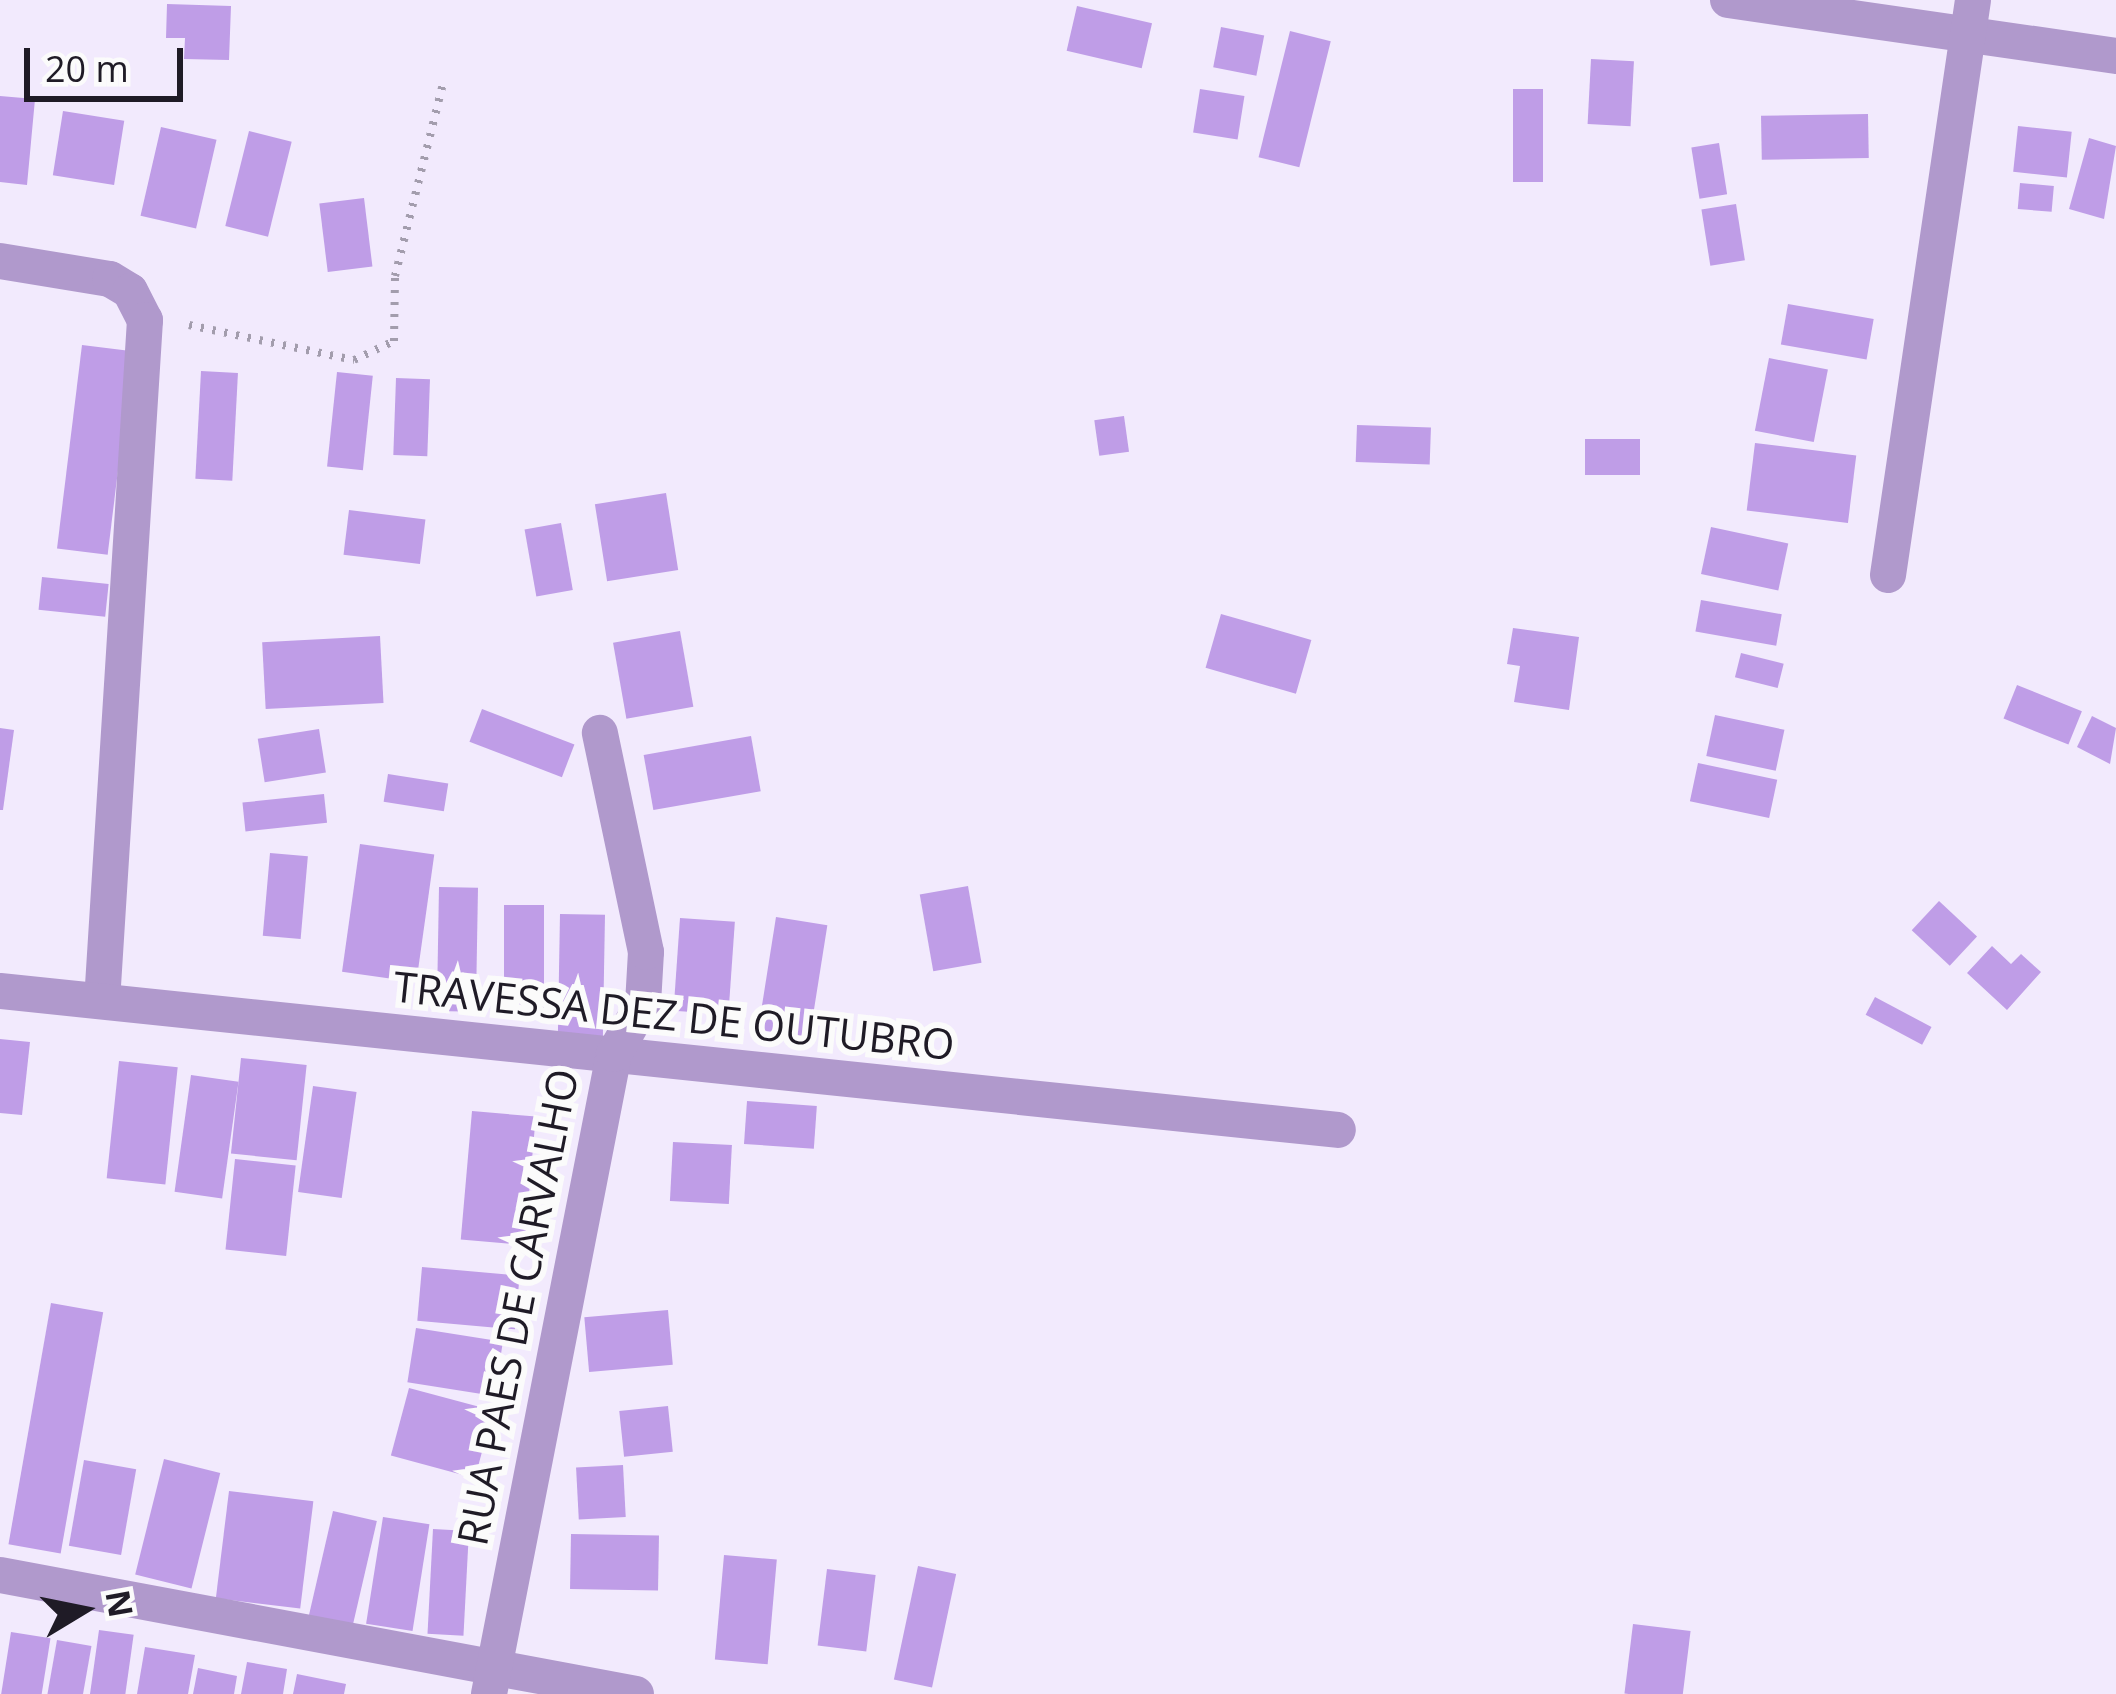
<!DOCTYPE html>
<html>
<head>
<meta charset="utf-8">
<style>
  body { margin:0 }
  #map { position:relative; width:2116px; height:1694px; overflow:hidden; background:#f2eafd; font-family:"Open Sans",sans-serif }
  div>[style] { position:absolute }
  .building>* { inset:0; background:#bf9de7; transform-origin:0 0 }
  .path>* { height:8px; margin-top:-4px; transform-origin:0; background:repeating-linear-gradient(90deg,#a39dad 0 3px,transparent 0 12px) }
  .minor>* { height:36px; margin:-18px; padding:0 18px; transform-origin:18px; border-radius:18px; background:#b099cc }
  span { translate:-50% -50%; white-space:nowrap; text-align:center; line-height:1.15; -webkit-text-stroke:12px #fbfbfb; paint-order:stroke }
  .street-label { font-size:42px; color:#1f1b26 }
  .north { position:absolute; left:24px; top:1550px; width:120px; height:120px; -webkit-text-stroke:9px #fbfbfb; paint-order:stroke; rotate:80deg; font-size:33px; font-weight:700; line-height:48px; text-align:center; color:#1f1b26 }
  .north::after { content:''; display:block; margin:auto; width:42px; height:54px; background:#1f1b26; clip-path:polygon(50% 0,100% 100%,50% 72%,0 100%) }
  .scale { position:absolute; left:24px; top:48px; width:159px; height:54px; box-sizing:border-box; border:6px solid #1f1b26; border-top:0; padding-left:15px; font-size:36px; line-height:42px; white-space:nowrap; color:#1f1b26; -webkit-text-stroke:9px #fbfbfb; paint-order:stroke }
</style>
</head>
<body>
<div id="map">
  <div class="building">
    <i style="clip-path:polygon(167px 4px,231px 6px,229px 60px,184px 59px,185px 38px,166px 38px)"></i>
    <i style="left:1077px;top:6px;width:77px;height:46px;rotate:13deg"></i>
    <i style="left:1221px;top:27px;width:44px;height:41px;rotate:11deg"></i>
    <i style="left:1290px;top:31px;width:42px;height:130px;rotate:14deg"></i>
    <i style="left:1591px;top:59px;width:43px;height:65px;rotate:3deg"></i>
    <i style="left:1200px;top:89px;width:45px;height:44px;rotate:9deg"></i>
    <i style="left:1513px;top:89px;width:30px;height:93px"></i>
    <i style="clip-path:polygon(0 96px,35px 99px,27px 185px,0 182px)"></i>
    <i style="left:63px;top:111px;width:62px;height:65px;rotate:9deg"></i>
    <i style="left:1868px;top:114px;width:44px;height:107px;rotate:89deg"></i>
    <i style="left:2018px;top:126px;width:54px;height:46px;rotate:6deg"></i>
    <i style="left:161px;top:127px;width:57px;height:91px;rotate:13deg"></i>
    <i style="left:249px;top:131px;width:44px;height:98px;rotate:14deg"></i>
    <i style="clip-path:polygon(2089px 138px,2116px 146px,2104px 219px,2069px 209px)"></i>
    <i style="left:1719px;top:143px;width:52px;height:28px;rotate:81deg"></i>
    <i style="left:2020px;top:183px;width:34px;height:26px;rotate:5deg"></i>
    <i style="left:364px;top:198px;width:69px;height:45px;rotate:83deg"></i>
    <i style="left:1736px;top:204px;width:57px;height:35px;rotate:81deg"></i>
    <i style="left:1788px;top:304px;width:87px;height:41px;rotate:10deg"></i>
    <i style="left:82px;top:345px;width:51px;height:205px;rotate:7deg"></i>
    <i style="left:1769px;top:358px;width:60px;height:74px;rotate:11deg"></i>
    <i style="left:201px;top:371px;width:37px;height:108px;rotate:3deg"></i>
    <i style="left:337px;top:372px;width:36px;height:95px;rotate:6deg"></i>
    <i style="left:396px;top:378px;width:34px;height:77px;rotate:2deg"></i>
    <i style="left:1124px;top:416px;width:36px;height:30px;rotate:82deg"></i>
    <i style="left:1357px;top:425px;width:74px;height:37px;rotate:2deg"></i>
    <i style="left:1585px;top:439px;width:55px;height:36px"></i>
    <i style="left:1755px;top:443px;width:102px;height:68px;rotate:7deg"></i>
    <i style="left:666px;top:493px;width:78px;height:72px;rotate:81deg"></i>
    <i style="left:349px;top:510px;width:77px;height:45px;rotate:7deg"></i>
    <i style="left:561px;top:523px;width:68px;height:37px;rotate:80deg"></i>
    <i style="left:1711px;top:527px;width:79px;height:48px;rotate:12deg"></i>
    <i style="left:42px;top:577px;width:67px;height:33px;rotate:6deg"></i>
    <i style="left:1701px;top:600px;width:82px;height:32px;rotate:10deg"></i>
    <i style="left:1221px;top:614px;width:94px;height:56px;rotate:16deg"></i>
    <i style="clip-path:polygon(1513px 628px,1579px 637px,1569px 710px,1514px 702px,1520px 666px,1507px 664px)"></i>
    <i style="left:680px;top:631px;width:77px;height:68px;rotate:80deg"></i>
    <i style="left:380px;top:636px;width:67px;height:118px;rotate:87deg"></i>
    <i style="left:1741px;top:653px;width:44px;height:25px;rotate:14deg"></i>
    <i style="left:2017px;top:685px;width:70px;height:36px;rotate:22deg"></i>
    <i style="left:482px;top:709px;width:99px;height:35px;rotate:21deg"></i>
    <i style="left:1715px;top:715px;width:71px;height:42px;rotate:12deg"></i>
    <i style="clip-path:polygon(2092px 716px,2116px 728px,2110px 764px,2077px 747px)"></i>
    <i style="clip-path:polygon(0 728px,14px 730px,3px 810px,0 810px)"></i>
    <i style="left:319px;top:729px;width:44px;height:62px;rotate:81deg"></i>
    <i style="left:751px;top:736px;width:56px;height:109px;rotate:80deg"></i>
    <i style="left:1698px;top:763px;width:81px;height:39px;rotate:12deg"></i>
    <i style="left:388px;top:774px;width:61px;height:28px;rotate:9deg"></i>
    <i style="left:324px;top:794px;width:29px;height:82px;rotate:84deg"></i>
    <i style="left:360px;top:844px;width:75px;height:129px;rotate:8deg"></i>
    <i style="left:270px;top:853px;width:38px;height:83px;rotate:5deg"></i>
    <i style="left:968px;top:886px;width:78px;height:49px;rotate:80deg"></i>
    <i style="left:439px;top:887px;width:39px;height:124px;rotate:1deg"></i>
    <i style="left:1939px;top:901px;width:52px;height:40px;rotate:43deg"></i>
    <i style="left:504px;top:905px;width:40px;height:113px"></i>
    <i style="left:560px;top:914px;width:45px;height:122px;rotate:1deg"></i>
    <i style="left:776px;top:917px;width:52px;height:114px;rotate:9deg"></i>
    <i style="left:680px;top:918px;width:55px;height:93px;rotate:4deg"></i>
    <i style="clip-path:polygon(1992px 946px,2011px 964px,2021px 954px,2041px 972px,2007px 1010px,1967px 973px)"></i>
    <i style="left:1875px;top:997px;width:64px;height:20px;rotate:28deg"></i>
    <i style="clip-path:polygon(0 1039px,30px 1042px,22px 1115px,0 1113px)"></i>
    <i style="left:241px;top:1058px;width:66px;height:96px;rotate:6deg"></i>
    <i style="left:119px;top:1061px;width:59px;height:118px;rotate:6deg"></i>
    <i style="left:191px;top:1075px;width:48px;height:118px;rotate:8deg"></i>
    <i style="left:313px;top:1086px;width:44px;height:107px;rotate:8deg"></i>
    <i style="left:747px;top:1101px;width:70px;height:43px;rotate:4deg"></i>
    <i style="left:472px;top:1111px;width:64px;height:129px;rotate:5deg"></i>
    <i style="left:673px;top:1142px;width:59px;height:59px;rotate:3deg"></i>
    <i style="left:235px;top:1159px;width:61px;height:91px;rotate:6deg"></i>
    <i style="left:422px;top:1267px;width:98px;height:54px;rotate:5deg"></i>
    <i style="left:51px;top:1303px;width:53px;height:245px;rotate:10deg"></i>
    <i style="left:668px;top:1310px;width:55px;height:84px;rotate:85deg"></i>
    <i style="left:416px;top:1328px;width:88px;height:55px;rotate:9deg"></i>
    <i style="left:409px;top:1388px;width:87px;height:70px;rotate:15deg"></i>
    <i style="left:668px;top:1406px;width:46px;height:49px;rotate:84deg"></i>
    <i style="left:164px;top:1459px;width:58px;height:119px;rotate:14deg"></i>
    <i style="left:84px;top:1460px;width:53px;height:87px;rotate:10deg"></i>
    <i style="left:623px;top:1465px;width:52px;height:47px;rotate:87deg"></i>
    <i style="left:229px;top:1491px;width:85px;height:108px;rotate:7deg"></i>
    <i style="left:333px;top:1511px;width:45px;height:108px;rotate:13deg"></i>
    <i style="left:383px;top:1517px;width:47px;height:108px;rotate:9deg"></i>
    <i style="left:433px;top:1529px;width:36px;height:105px;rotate:3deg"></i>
    <i style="left:571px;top:1534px;width:88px;height:55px;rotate:1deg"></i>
    <i style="left:724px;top:1555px;width:53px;height:105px;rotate:5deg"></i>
    <i style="left:918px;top:1566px;width:39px;height:116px;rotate:12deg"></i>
    <i style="left:827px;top:1569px;width:49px;height:77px;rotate:7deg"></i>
    <i style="left:1633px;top:1624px;width:58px;height:70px;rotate:7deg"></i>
    <i style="left:99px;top:1630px;width:35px;height:65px;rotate:8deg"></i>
    <i style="left:11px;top:1632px;width:40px;height:63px;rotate:9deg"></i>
    <i style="left:57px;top:1640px;width:35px;height:55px;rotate:10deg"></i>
    <i style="clip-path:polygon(145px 1647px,195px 1655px,188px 1694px,137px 1694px)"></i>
    <i style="clip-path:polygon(247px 1662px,287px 1669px,283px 1694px,241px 1694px)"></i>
    <i style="clip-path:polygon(198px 1668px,237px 1676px,234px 1694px,193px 1694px)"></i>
    <i style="clip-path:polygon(297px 1674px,346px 1684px,344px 1694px,293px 1694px)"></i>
  </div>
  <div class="path">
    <i style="left:189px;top:325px;width:169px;rotate:12deg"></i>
    <i style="left:354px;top:360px;width:44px;rotate:-25.4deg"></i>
    <i style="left:394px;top:341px;width:65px;rotate:-89.1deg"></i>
    <i style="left:395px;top:276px;width:199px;rotate:-76deg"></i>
  </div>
  <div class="minor">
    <i style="left:1728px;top:0;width:392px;rotate:8.2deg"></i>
    <i style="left:0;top:261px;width:111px;rotate:9.3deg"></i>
    <i style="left:110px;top:279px;width:23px;rotate:31deg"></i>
    <i style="left:130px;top:291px;width:33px;rotate:63deg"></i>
    <i style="left:145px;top:320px;width:682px;rotate:93.61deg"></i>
    <i style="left:1888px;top:575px;width:581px;rotate:-81.59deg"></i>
    <i style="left:0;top:991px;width:1345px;rotate:5.93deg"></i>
    <i style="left:0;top:1575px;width:647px;rotate:10.6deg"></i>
    <i style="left:489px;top:1694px;width:652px;rotate:-78.95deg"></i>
    <i style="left:614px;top:1054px;width:58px;rotate:-59.9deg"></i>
    <i style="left:643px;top:1004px;width:52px;rotate:-86.7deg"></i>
    <i style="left:646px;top:952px;width:224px;rotate:-101.9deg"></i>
  </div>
  <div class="street-label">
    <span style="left:674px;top:1015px;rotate:6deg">TRAVESSA DEZ DE OUTUBRO</span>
    <span style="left:517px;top:1307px;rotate:-79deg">RUA PAES DE CARVALHO</span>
  </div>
  <div class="north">N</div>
  <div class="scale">20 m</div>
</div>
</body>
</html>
